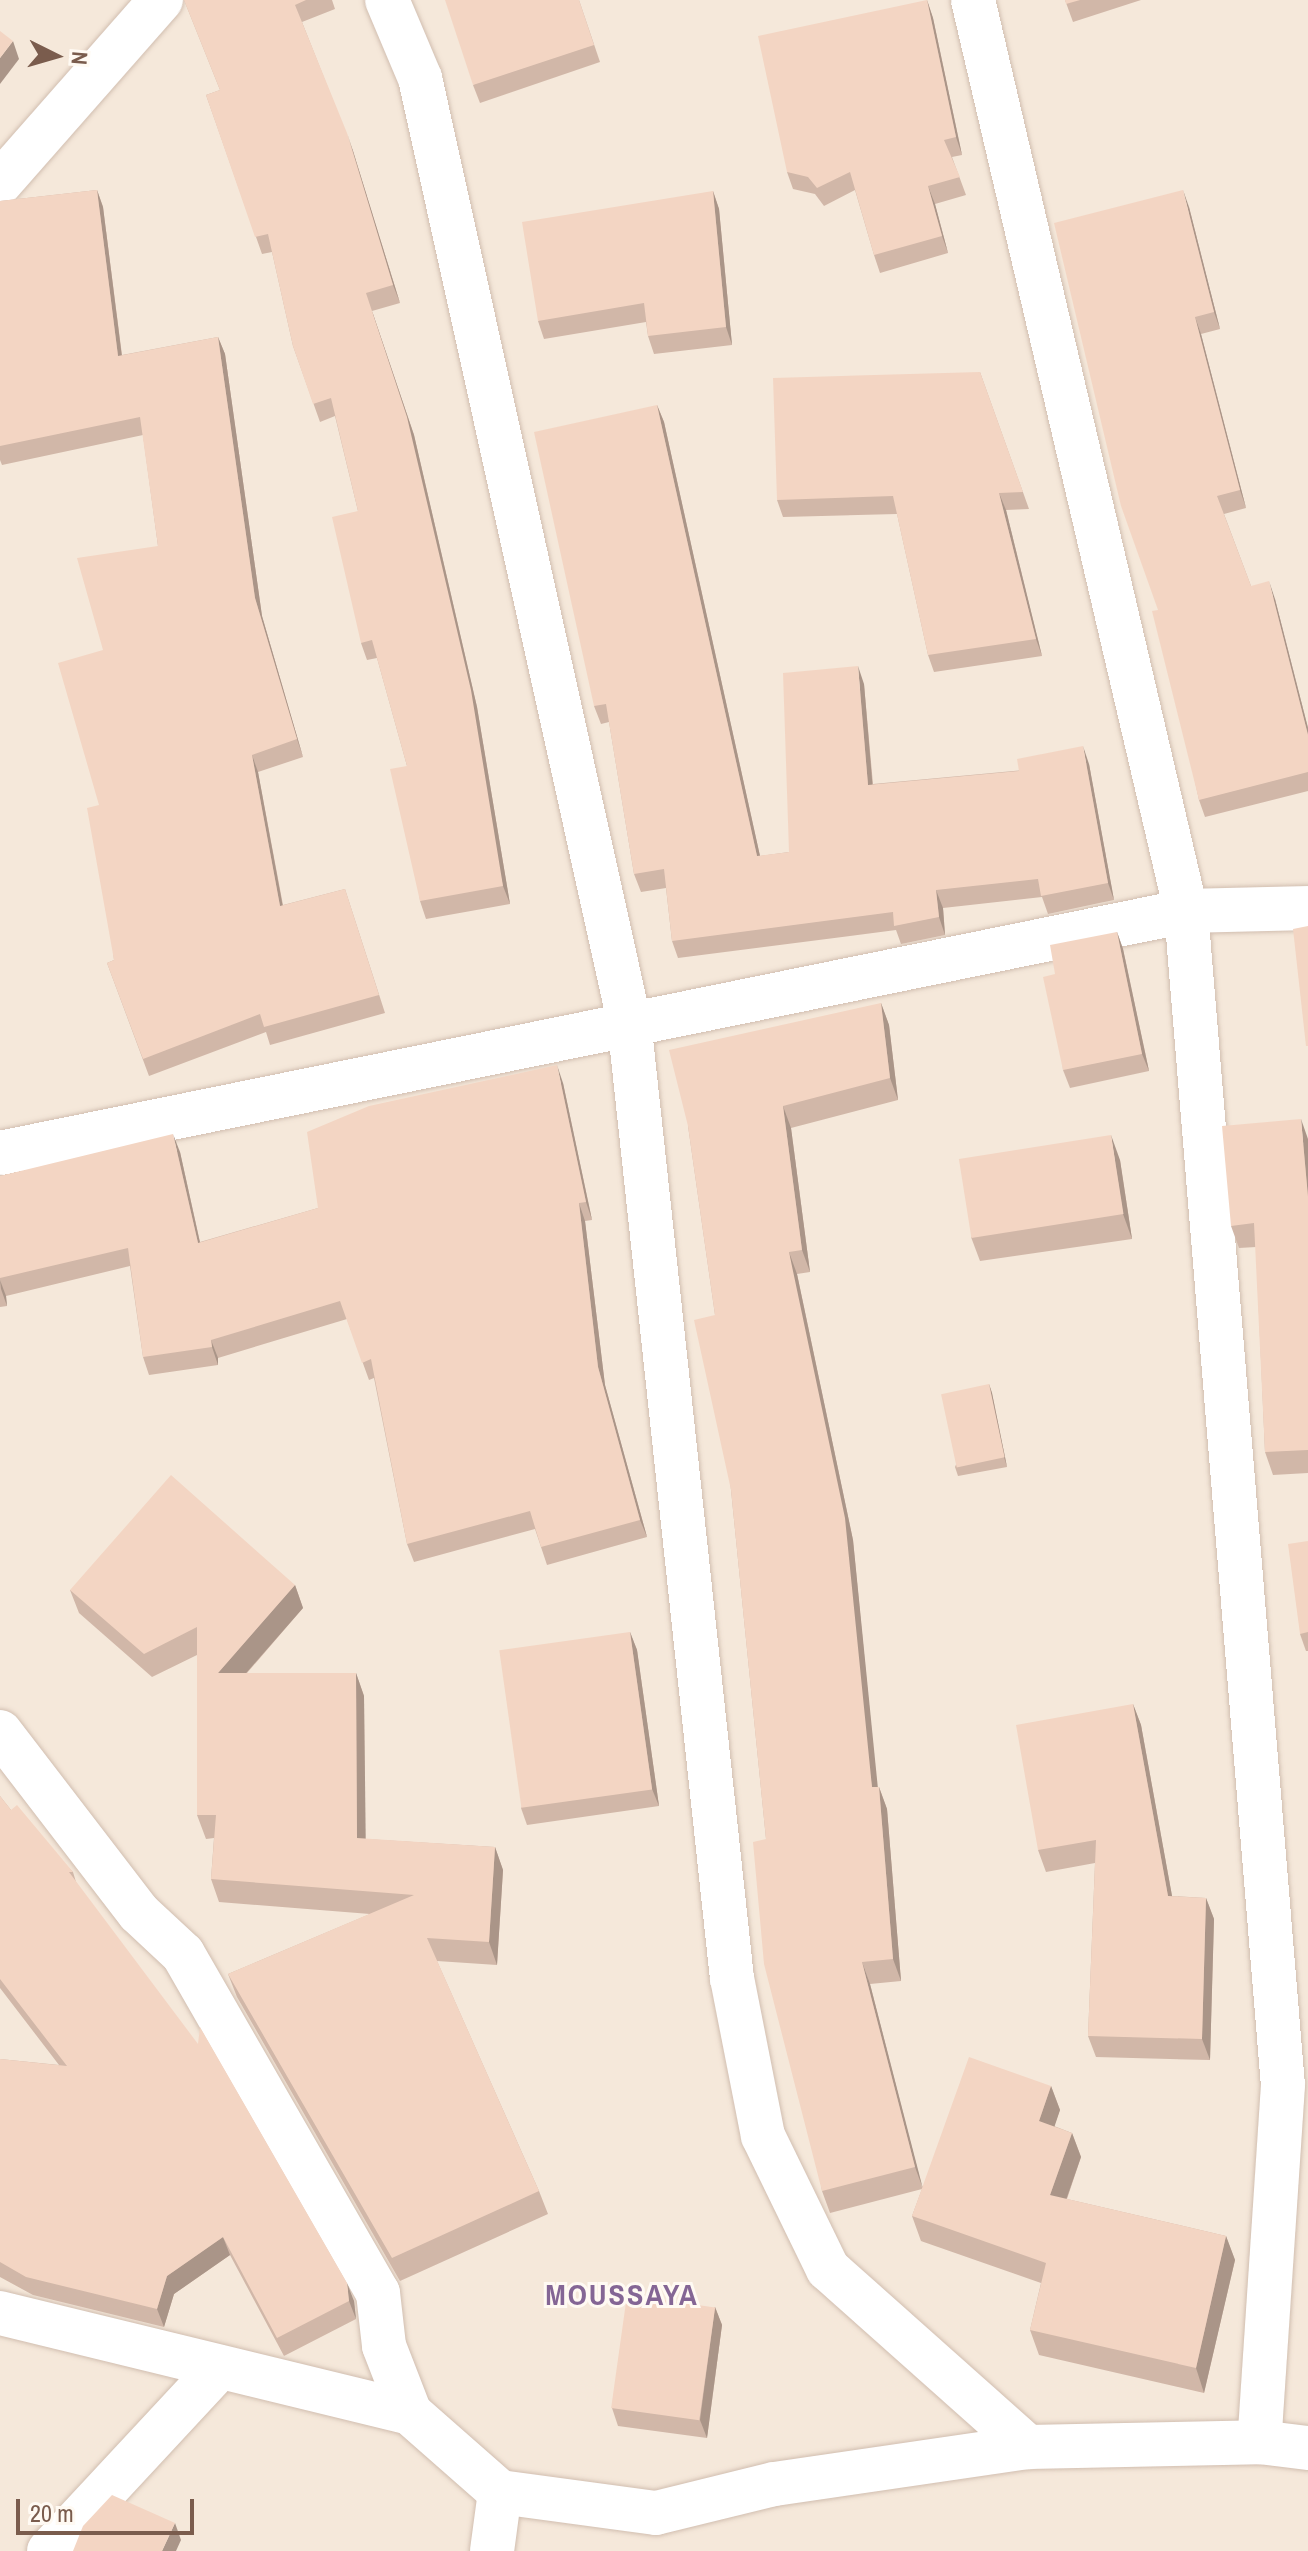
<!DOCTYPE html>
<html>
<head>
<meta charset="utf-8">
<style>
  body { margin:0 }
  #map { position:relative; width:1308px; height:2551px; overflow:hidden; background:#fdf6ec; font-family:"Archivo Narrow",sans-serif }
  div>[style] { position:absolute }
  .residential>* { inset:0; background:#f5e8da; transform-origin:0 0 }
  .roads { filter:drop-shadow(0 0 2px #d1beb0) drop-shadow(0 0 2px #d1beb0) }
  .minor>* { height:44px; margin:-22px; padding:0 22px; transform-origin:22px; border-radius:22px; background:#fff }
  .tertiary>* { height:44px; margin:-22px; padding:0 22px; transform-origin:22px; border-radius:22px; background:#fff }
  .secondary>* { height:44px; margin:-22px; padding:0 22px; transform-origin:22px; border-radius:22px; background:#fff }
  .wall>* { inset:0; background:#d1b7a8 }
  .shaded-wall>* { inset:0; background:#aa9588 }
  .building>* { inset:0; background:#f3d5c3; transform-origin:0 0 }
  span { translate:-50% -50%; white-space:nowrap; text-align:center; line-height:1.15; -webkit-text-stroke:6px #fffaf3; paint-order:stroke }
  .district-label { font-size:30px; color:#846695; font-weight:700; letter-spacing:2px }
  .north { position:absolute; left:16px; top:16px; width:80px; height:80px; -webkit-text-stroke:6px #fffaf3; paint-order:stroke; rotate:95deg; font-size:22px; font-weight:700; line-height:32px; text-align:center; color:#7a5c4d }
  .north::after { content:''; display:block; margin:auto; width:28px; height:36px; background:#7a5c4d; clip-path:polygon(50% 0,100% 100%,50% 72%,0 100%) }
  .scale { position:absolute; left:16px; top:2499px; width:178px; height:36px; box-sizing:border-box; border:4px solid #7a5c4d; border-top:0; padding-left:10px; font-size:24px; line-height:28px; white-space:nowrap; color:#7a5c4d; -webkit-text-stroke:6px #fffaf3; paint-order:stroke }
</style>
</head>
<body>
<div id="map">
  <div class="residential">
    <i style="left:0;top:0;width:1308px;height:2551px"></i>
  </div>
  <div class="roads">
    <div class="minor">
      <i style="left:973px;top:0;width:936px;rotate:76.84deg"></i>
      <i style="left:1186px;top:911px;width:1178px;rotate:85.28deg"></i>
      <i style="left:1283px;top:2085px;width:358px;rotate:93.8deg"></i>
      <i style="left:0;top:183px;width:244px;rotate:-48.7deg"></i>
      <i style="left:0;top:1153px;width:1210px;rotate:-11.53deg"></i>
      <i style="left:1186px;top:911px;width:122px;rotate:-1.4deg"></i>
      <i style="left:0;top:1732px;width:228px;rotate:52.5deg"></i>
      <i style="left:139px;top:1913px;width:60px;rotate:43deg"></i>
      <i style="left:183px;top:1954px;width:391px;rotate:60.1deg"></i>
      <i style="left:378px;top:2293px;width:53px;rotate:83.5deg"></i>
      <i style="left:384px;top:2346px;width:72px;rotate:68.8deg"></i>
      <i style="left:0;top:2313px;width:422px;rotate:13.7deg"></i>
      <i style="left:410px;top:2413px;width:120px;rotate:41.3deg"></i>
      <i style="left:49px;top:2551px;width:251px;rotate:-47.1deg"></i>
    </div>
    <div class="tertiary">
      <i style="left:492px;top:2551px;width:60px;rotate:-82.3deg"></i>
      <i style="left:500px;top:2492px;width:157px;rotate:7.7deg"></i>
      <i style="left:656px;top:2513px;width:122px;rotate:-13.8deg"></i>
      <i style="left:774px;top:2484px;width:257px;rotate:-8.3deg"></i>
    </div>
    <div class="secondary">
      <i style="left:387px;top:0;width:85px;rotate:67.1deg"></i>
      <i style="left:420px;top:78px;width:966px;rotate:77.5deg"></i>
      <i style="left:629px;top:1021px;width:963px;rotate:83.86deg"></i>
      <i style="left:732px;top:1978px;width:161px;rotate:78.9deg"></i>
      <i style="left:763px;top:2136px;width:148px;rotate:64deg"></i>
      <i style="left:828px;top:2269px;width:268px;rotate:41.7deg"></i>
      <i style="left:1028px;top:2447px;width:231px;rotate:-1.2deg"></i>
      <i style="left:1259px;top:2442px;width:49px;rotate:7deg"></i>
    </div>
  </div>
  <div class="wall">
    <i style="clip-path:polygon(184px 0,332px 0,335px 9px,302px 22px,353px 151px,400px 303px,372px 311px,414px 435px,477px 707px,510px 904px,426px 919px,420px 901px,407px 766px,377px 658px,367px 660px,361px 643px,358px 511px,335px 416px,320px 422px,293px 346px,272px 252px,262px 254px,206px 95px,220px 90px)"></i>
    <i style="clip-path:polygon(579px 0,600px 62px,480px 103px,473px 85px)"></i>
    <i style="clip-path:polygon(927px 0,933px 18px,962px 155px,952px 157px,966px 195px,935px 204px,948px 253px,880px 273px,874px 255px,855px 190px,824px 206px,815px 194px,793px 189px,787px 172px)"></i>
    <i style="clip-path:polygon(1065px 0,1141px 0,1073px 22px)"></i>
    <i style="clip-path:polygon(97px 190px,103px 207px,122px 355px,218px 337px,225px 354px,262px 616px,303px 757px,258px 772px,283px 905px,345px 889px,385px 1013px,270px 1045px,266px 1032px,149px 1076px,107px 963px,114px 960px,99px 805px,103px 650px,158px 546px,143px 435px,2px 465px,0 460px,0 201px)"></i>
    <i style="clip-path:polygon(713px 191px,719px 209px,732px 345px,654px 354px,648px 336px,646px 322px,544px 339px,538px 321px)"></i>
    <i style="clip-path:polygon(1189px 207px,1220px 329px,1201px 334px,1246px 508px,1224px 514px,1251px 586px,1275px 599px,1308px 728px,1308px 791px,1205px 817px,1199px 800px,1158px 610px)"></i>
    <i style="clip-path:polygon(980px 372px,1029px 509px,1006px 510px,1042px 656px,934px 672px,928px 655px,897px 514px,783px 517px,777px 500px)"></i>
    <i style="clip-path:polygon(657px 405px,664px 422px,760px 856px,789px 852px,864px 684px,873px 784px,1089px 764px,1114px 900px,1048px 914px,1042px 897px,943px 908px,945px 935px,901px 944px,896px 930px,678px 958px,672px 941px,666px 888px,641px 892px,634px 874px,609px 722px,601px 724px,594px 706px)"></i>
    <i style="clip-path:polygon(1117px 932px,1123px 949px,1149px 1071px,1070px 1088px,1063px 1070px,1055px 974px)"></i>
    <i style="clip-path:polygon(881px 1003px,889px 1025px,898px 1100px,791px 1128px,810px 1272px,797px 1274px,853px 1540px,877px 1787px,879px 1787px,887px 1809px,901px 1981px,870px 1984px,922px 2187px,1051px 2086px,1060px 2110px,1054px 2126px,1072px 2133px,1081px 2157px,1067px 2199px,1226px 2236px,1235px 2260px,1204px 2393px,1039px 2355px,1030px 2330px,1041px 2283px,921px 2241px,912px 2216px,922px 2189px,830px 2213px,822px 2191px,766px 1839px,731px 1490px,715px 1315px,688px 1126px)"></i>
    <i style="clip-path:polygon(563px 1083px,592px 1220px,585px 1221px,605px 1385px,647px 1537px,547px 1565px,535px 1529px,414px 1562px,407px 1544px,374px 1378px,369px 1380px,347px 1319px,218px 1358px,218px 1365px,149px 1375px,143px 1357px,130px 1266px,6px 1296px,7px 1306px,0 1307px,0 1176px,180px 1152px,200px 1242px,318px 1208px)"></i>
    <i style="clip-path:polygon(1308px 1139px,1308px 1473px,1273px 1475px,1265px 1452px,1256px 1247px,1239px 1248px,1231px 1226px)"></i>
    <i style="clip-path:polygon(1120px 1160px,1132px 1239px,980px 1261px,971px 1237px)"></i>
    <i style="clip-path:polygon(989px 1384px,992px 1393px,1007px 1467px,958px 1476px,955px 1467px)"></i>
    <i style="clip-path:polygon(1308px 1541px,1308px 1651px,1306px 1651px,1300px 1634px)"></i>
    <i style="clip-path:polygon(295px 1585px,303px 1608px,247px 1673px,356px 1673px,364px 1696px,365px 1839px,495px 1847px,503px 1870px,497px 1965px,437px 1961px,539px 2191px,548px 2214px,400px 2281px,237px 1997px,228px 1974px,370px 1914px,219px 1902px,211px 1879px,214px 1838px,206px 1839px,197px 1815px,197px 1655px,152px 1677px,79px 1613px,70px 1590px)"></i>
    <i style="clip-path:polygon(630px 1632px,637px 1650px,659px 1806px,527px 1825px,521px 1808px)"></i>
    <i style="clip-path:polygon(1133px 1704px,1141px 1725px,1172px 1896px,1206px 1898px,1214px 1919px,1210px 2060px,1096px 2057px,1088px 2036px,1095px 1863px,1046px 1872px,1038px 1850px)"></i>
    <i style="clip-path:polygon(0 1796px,11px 1810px,73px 1872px,76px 1882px,354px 2301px,356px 2319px,284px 2356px,230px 2255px,174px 2294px,164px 2327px,33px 2295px,0 2277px,0 2059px,59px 2065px,0 1988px)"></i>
    <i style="clip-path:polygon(715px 2307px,722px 2325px,707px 2438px,618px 2426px,612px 2408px)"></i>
  </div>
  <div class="shaded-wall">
    <i style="clip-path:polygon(927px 0,933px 18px,962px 155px,956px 137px)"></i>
    <i style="clip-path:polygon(13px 41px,19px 59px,0 84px,0 58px)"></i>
    <i style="clip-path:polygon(347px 133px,353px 151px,400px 303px,393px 285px)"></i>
    <i style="clip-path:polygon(928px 186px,935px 204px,948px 253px,942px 236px)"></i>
    <i style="clip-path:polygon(97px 190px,103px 207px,124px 373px,118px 356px)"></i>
    <i style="clip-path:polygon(1183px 190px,1189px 207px,1220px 329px,1214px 312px)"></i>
    <i style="clip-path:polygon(713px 191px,719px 209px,732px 345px,726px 327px)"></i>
    <i style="clip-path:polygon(372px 311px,414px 435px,477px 707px,510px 904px,503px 886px)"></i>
    <i style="clip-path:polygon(1195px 317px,1201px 334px,1246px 508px,1240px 490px)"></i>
    <i style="clip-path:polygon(218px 337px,225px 354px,262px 616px,303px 757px,297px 739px,255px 598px)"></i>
    <i style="clip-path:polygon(657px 405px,664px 422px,764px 874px,757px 856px)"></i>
    <i style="clip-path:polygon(999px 493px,1006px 510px,1042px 656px,1036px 639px)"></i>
    <i style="clip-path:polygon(1269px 581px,1275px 599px,1308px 728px,1308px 735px)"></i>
    <i style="clip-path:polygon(858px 666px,864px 684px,874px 803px,868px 785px)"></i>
    <i style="clip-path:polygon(1083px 746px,1089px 764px,1114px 900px,1108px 883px)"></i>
    <i style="clip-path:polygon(252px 755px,258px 772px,286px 924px,280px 906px)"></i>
    <i style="clip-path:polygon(936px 890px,943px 908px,945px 935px,939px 917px)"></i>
    <i style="clip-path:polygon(1117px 932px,1123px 949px,1149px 1071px,1142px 1054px)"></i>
    <i style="clip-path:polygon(881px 1003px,889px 1025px,898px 1100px,890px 1078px)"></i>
    <i style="clip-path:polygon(557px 1065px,563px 1083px,592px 1220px,586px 1202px)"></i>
    <i style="clip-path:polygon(783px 1106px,791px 1128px,810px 1272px,802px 1250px)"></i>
    <i style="clip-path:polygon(1301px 1119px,1308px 1139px,1308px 1197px)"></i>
    <i style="clip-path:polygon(173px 1134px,180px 1152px,204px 1261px,198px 1243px)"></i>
    <i style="clip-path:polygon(1111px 1135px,1120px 1160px,1132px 1239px,1123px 1214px)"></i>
    <i style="clip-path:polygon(579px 1203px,585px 1221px,605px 1385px,647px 1537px,640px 1520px,598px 1367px)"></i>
    <i style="clip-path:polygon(789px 1252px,797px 1274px,853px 1540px,880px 1809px,872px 1787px)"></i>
    <i style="clip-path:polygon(0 1280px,6px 1296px,7px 1306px,1px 1289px)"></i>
    <i style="clip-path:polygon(211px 1340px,218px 1358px,218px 1365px,212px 1347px)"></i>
    <i style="clip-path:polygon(989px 1384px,992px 1393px,1007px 1467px,1004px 1457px)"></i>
    <i style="clip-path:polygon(295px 1585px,303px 1608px,226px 1696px,218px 1673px)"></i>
    <i style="clip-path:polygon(630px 1632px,637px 1650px,659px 1806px,652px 1789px)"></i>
    <i style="clip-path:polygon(356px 1673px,364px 1696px,366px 1861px,357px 1838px)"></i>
    <i style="clip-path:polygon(1133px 1704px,1141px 1725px,1176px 1918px,1168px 1896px)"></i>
    <i style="clip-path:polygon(879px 1787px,887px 1809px,901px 1981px,893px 1959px)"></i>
    <i style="clip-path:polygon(495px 1847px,503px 1870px,497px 1965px,489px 1942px)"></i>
    <i style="clip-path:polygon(1206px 1898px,1214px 1919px,1210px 2060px,1202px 2039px)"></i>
    <i style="clip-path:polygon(862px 1962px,870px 1984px,923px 2189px,915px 2167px)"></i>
    <i style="clip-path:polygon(1051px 2086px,1060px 2110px,1048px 2146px,1039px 2121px)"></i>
    <i style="clip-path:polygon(1072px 2133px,1081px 2157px,1059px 2220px,1050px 2195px)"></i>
    <i style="clip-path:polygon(1226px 2236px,1235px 2260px,1204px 2393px,1196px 2368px)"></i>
    <i style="clip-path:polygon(223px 2237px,230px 2255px,174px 2294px,164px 2327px,157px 2309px,167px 2276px)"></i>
    <i style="clip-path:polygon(347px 2283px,354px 2301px,356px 2319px,349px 2301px)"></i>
    <i style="clip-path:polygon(715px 2307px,722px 2325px,707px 2438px,700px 2420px)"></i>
    <i style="clip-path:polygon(175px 2523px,181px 2540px,176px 2551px,162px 2551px)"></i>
  </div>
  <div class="building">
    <i style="clip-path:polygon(184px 0,306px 0,295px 5px,347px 133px,393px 285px,366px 293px,407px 417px,471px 690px,503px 886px,420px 901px,390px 769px,407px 766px,372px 640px,361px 643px,332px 517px,358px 511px,331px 398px,313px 404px,293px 346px,268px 234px,255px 237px,206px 95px,220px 90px)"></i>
    <i style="clip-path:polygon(445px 0,579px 0,594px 45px,473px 85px)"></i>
    <i style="clip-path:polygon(927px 0,956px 137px,944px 140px,960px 177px,928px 186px,942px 236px,874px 255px,850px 172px,817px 188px,808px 177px,787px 172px,758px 36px)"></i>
    <i style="clip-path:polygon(1065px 0,1080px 0,1066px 4px)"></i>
    <i style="clip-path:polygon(0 31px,13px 41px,0 58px)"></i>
    <i style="clip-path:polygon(97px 190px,118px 356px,218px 337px,255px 598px,297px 739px,252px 755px,280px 906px,345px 889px,379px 995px,264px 1027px,260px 1014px,143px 1059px,107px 963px,114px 960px,87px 808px,99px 805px,58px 663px,103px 650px,77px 558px,158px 546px,140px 417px,0 446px,0 201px)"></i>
    <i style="clip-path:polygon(1183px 190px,1214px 312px,1195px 317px,1240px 490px,1217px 496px,1251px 586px,1269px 581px,1308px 735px,1308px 772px,1199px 800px,1152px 611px,1158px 610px,1121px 506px,1054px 223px)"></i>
    <i style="clip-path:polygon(713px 191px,726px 327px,648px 336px,644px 303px,538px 321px,522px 222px)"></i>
    <i style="clip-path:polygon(980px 372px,1023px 492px,999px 493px,1036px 639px,928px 655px,893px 496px,777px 500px,773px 378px)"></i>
    <i style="clip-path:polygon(657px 405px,757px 856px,789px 852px,783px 673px,858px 666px,868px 785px,1019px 771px,1017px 759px,1083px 746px,1108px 883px,1041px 896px,1038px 879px,936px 890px,939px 917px,894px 926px,893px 912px,672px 941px,664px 869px,634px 874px,606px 704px,594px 706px,534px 432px)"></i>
    <i style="clip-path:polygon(1308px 926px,1308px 1046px,1306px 1046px,1293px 929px)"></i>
    <i style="clip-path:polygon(1117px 932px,1142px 1054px,1063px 1070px,1043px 977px,1055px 974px,1050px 945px)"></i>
    <i style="clip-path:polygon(881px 1003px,890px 1078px,783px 1106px,802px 1250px,789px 1252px,845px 1518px,872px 1787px,879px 1787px,893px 1959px,862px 1962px,915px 2167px,822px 2191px,764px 1964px,753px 1842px,766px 1839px,731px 1490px,694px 1320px,715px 1315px,688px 1126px,669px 1050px)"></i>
    <i style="clip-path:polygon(557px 1065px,586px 1202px,579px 1203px,598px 1367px,640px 1520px,541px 1547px,530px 1511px,407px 1544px,371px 1359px,362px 1363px,340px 1301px,211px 1340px,212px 1347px,143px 1357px,128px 1248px,0 1278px,0 1176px,173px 1134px,198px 1243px,318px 1208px,307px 1132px,369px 1106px)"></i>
    <i style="clip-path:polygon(1301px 1119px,1308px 1197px,1308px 1450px,1265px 1452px,1254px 1223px,1231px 1226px,1222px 1126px)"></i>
    <i style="left:1111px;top:1135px;width:80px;height:154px;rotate:81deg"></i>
    <i style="left:989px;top:1384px;width:75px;height:49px;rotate:78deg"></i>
    <i style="clip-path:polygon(171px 1475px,295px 1585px,218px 1673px,356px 1673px,357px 1838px,495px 1847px,489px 1942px,427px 1938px,539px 2191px,392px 2258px,228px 1974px,414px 1895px,211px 1879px,216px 1815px,197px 1815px,197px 1627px,144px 1654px,70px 1590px)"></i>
    <i style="clip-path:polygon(1308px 1541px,1308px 1632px,1300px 1634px,1288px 1544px)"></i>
    <i style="left:630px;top:1632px;width:159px;height:132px;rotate:82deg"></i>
    <i style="clip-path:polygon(1133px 1704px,1168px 1896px,1206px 1898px,1202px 2039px,1088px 2036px,1096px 1840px,1038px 1850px,1016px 1725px)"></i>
    <i style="clip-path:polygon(0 1796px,11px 1810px,17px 1805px,73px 1872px,69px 1872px,198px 2044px,200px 2027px,347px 2283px,349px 2301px,277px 2338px,223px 2237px,167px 2276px,157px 2309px,26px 2277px,0 2262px,0 2059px,67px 2066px,0 1979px)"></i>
    <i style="clip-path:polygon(969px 2057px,1051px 2086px,1039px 2121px,1072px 2133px,1050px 2195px,1226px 2236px,1196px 2368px,1030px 2330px,1046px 2263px,912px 2216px)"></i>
    <i style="left:627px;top:2295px;width:89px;height:114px;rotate:8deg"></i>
    <i style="clip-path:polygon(112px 2495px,175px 2523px,162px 2551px,73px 2551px,83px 2526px)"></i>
  </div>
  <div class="district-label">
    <span style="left:622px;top:2294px">MOUSSAYA</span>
  </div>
  <div class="north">N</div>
  <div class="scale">20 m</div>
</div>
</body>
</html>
